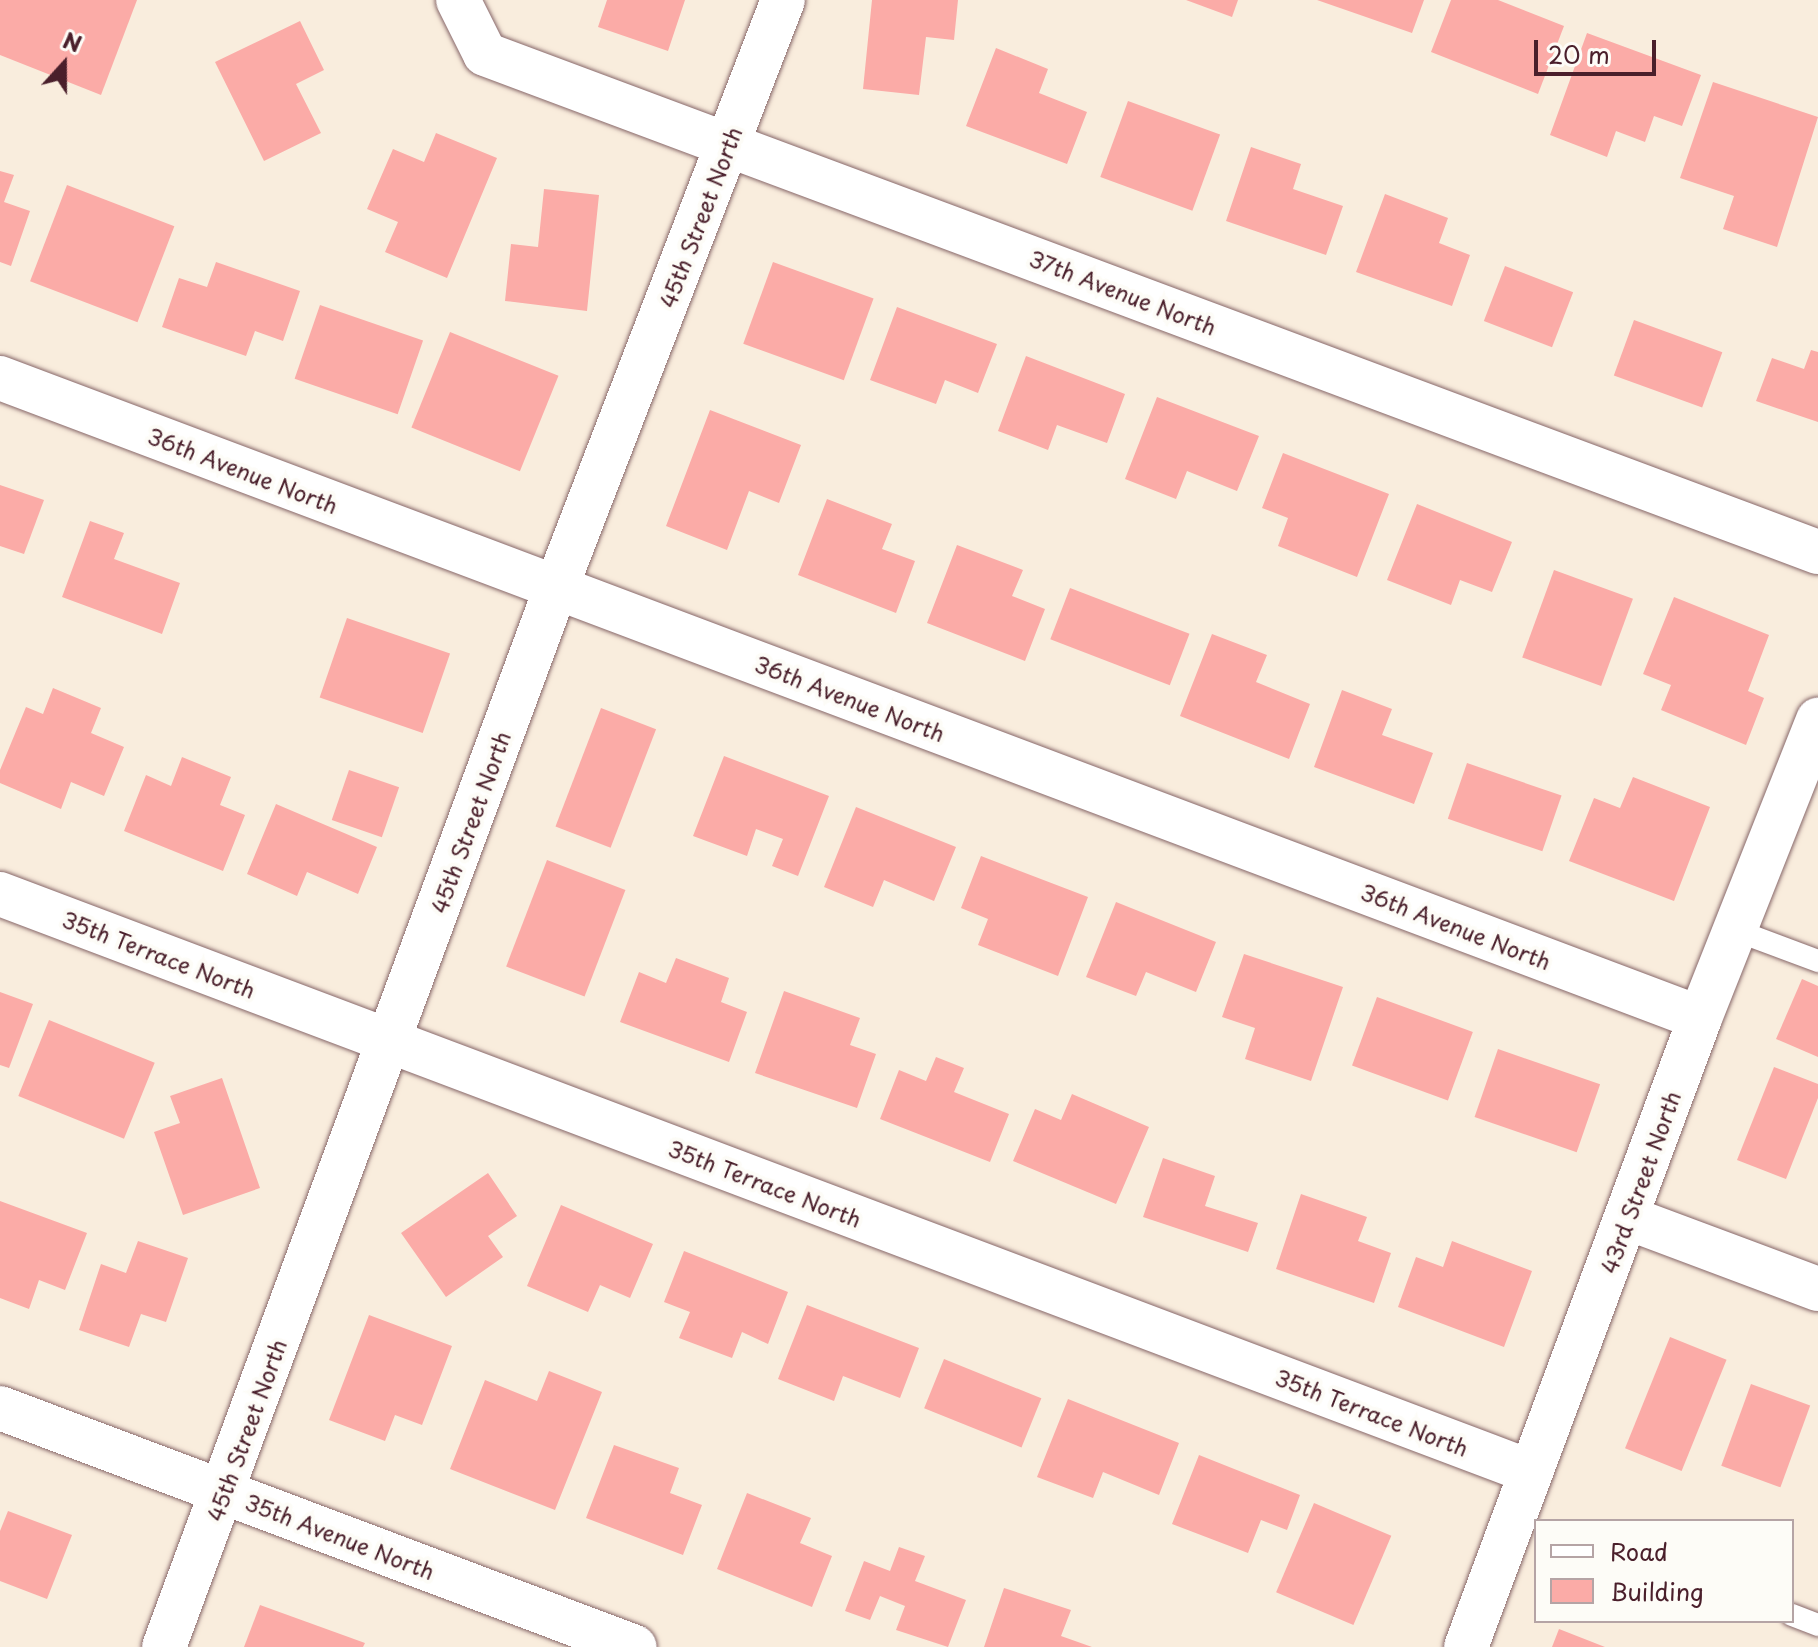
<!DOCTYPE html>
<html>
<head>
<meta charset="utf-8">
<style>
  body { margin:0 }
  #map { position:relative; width:1818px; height:1647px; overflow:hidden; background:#f9eddd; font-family:"Playpen Sans",sans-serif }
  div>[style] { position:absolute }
  .building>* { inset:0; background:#fbaba7; transform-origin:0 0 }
  .roads { filter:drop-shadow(0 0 2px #876769) drop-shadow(0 0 2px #876769) }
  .service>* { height:22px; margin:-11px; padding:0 11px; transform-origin:11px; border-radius:11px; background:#fff }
  .minor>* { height:44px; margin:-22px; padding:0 22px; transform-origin:22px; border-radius:22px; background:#fff }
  span { translate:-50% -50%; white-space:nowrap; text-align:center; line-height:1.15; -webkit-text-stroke:8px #fdfcf7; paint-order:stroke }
  .street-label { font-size:22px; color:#4a1f2b }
  .legend { position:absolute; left:1534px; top:1519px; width:260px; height:104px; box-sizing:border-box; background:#fdfcf7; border:2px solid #b5a4a5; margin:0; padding:10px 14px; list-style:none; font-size:24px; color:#4a1f2b }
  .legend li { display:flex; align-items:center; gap:16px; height:40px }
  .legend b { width:40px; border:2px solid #b5a4a5 }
  .north { position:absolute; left:24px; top:24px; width:80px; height:80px; -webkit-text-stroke:6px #fdfcf7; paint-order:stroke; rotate:21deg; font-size:22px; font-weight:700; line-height:32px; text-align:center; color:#4a1f2b }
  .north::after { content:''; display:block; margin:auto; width:28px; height:36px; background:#4a1f2b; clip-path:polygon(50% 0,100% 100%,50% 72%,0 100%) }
  .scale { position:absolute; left:1534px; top:40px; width:122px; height:36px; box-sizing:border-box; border:4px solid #4a1f2b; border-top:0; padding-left:10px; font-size:24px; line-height:28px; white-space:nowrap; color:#4a1f2b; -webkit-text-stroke:6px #fdfcf7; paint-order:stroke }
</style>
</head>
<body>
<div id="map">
  <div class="building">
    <i style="clip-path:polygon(0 0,137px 0,101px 95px,0 55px)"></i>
    <i style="clip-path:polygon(607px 0,685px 0,668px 51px,598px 27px)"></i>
    <i style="clip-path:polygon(872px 0,958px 0,954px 40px,926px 37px,919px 95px,863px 89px)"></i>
    <i style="clip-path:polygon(1186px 0,1238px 0,1232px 17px)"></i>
    <i style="clip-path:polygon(1317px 0,1424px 0,1412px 33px)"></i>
    <i style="clip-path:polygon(1451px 0,1498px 0,1564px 26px,1538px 94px,1431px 52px)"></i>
    <i style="clip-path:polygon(300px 21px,324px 70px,296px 84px,321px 133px,264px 161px,215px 62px)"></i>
    <i style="clip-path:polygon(1587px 33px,1701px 75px,1682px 126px,1654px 116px,1645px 142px,1616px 131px,1607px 157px,1550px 135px)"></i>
    <i style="clip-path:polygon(996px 48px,1048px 69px,1039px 93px,1087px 112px,1067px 164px,966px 126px)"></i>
    <i style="clip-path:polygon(1713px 82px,1818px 117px,1777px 247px,1723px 229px,1734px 196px,1680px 178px)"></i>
    <i style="left:1128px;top:101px;width:98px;height:81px;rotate:20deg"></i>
    <i style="clip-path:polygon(436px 133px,497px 158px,447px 278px,385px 252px,398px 222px,367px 209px,393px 149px,424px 162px)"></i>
    <i style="clip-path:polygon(1251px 147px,1301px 164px,1293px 189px,1343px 206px,1326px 255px,1226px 221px)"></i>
    <i style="clip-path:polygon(0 171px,14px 175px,4px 202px,30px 211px,11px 266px,0 262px)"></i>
    <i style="left:67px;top:185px;width:115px;height:103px;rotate:21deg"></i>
    <i style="clip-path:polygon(544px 189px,599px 195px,587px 311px,505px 301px,511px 244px,538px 247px)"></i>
    <i style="clip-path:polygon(1385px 194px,1448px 218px,1439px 243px,1470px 255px,1452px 306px,1356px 272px)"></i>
    <i style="clip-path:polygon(216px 262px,300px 291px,283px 341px,255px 331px,246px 356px,162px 327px,179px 278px,207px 287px)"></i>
    <i style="left:773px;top:262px;width:107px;height:87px;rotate:20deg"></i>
    <i style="left:1505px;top:266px;width:73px;height:59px;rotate:21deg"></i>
    <i style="left:320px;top:305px;width:109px;height:78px;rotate:19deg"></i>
    <i style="clip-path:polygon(897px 307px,997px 344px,978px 393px,945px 380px,936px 404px,870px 380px)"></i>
    <i style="left:1634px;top:320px;width:94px;height:59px;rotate:20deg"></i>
    <i style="left:450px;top:332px;width:117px;height:103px;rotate:22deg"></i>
    <i style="clip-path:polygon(1811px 350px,1818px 352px,1818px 422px,1756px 401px,1772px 358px,1804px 369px)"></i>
    <i style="clip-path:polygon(1026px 356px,1125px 394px,1107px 443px,1057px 425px,1048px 450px,998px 431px)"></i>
    <i style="clip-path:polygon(1157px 397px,1259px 436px,1237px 491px,1187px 471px,1176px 499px,1125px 479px)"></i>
    <i style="clip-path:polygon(710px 410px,801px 445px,779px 503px,749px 491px,727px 550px,666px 526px)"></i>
    <i style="clip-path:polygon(1283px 453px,1389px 494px,1357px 577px,1278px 546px,1288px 518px,1262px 508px)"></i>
    <i style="clip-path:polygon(0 485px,44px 500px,24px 554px,0 546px)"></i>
    <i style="clip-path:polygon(827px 499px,892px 524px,882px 549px,915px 561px,896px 613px,798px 575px)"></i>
    <i style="clip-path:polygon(1417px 504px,1512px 542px,1492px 592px,1460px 580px,1451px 605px,1387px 580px)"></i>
    <i style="clip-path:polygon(90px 521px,124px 533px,114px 559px,180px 583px,162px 634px,62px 597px)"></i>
    <i style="clip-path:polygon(957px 545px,1023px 570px,1012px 596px,1045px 609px,1025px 661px,927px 623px)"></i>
    <i style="left:1554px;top:570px;width:84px;height:93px;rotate:20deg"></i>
    <i style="left:1070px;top:588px;width:128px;height:55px;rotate:21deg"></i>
    <i style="clip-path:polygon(1674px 597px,1769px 635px,1748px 691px,1764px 698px,1746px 745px,1661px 710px,1671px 685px,1643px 674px)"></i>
    <i style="left:347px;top:618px;width:109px;height:84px;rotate:19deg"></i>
    <i style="clip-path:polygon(1212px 634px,1267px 655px,1256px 682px,1310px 704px,1289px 759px,1180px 716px)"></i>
    <i style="clip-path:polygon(53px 688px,101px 708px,91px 733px,124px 747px,104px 796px,71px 782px,61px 809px,0 783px,0 770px,26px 707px,43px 714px)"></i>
    <i style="clip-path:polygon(1342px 690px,1392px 709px,1382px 735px,1433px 753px,1414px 804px,1314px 767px)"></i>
    <i style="left:601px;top:708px;width:59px;height:127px;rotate:21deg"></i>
    <i style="clip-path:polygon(724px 756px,829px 796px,798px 876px,772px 866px,783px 839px,756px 829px,747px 856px,693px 836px)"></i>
    <i style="clip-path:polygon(182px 757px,231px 777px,220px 805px,245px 815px,223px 871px,124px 831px,146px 775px,171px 786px)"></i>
    <i style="left:1467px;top:763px;width:100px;height:59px;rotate:19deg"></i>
    <i style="left:349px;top:770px;width:53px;height:53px;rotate:19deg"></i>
    <i style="clip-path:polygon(1633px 777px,1710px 807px,1674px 901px,1569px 861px,1594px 798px,1620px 808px)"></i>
    <i style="clip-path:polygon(276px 804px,377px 847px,358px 894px,307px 872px,297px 896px,247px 874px)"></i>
    <i style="clip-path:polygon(856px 807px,956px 847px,934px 901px,884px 880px,873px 907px,824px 887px)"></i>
    <i style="clip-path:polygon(981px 856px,1088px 897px,1058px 976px,978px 945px,988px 919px,961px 908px)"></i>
    <i style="left:547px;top:860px;width:84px;height:114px;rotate:21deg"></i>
    <i style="clip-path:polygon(1116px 902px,1216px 942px,1196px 992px,1146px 972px,1136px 996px,1086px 977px)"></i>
    <i style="clip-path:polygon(1244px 954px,1343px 987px,1311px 1081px,1245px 1059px,1255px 1028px,1222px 1017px)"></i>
    <i style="clip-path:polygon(676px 958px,729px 978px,721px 1002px,747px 1012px,729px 1062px,620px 1022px,639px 972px,666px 983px)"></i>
    <i style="clip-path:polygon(1802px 979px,1818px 986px,1818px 1057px,1776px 1039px)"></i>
    <i style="clip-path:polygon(784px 991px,860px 1018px,850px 1045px,876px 1054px,857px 1108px,755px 1073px)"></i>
    <i style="clip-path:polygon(0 992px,33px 1004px,9px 1068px,0 1065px)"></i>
    <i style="left:1377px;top:997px;width:102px;height:73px;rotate:20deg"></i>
    <i style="left:49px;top:1020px;width:114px;height:82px;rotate:22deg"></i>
    <i style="left:1498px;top:1049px;width:108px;height:72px;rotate:19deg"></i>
    <i style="clip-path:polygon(936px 1057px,964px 1068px,954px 1092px,1009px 1114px,990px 1162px,880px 1119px,899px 1070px,926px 1081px)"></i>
    <i style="clip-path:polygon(1774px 1067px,1818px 1084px,1818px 1098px,1786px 1179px,1737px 1160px)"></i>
    <i style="clip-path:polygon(222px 1078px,260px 1188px,183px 1215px,154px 1132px,180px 1123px,170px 1096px)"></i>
    <i style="clip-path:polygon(1072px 1094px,1149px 1127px,1116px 1204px,1013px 1161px,1035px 1109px,1061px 1120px)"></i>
    <i style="clip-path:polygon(1163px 1158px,1215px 1176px,1205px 1206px,1258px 1223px,1248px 1252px,1143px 1217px)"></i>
    <i style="clip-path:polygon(488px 1173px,517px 1216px,488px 1236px,503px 1257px,446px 1297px,401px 1233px)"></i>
    <i style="clip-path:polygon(1301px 1194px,1367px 1217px,1358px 1241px,1391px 1253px,1374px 1303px,1276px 1269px)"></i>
    <i style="clip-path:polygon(0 1201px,87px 1233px,65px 1290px,39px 1280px,29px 1309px,0 1298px)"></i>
    <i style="clip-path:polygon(561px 1205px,653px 1244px,630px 1298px,600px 1285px,588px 1312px,527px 1286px)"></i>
    <i style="clip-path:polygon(138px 1241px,188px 1258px,166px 1322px,141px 1314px,129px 1347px,79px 1330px,101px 1264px,126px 1273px)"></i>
    <i style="clip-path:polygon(1452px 1241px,1532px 1271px,1504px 1347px,1398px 1307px,1416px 1257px,1443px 1267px)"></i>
    <i style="clip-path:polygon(684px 1251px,788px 1292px,768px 1344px,742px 1332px,732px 1358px,679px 1338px,690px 1312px,664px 1302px)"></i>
    <i style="clip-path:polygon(807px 1305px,919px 1348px,900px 1398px,843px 1376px,834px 1401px,778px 1379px)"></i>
    <i style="clip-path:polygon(369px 1315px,452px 1346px,422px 1425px,395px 1415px,385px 1441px,329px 1420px)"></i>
    <i style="left:1670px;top:1337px;width:61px;height:120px;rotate:22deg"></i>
    <i style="left:944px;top:1359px;width:105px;height:53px;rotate:22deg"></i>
    <i style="clip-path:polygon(549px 1371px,602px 1392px,555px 1510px,450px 1469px,485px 1380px,537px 1401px)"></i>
    <i style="left:1751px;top:1384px;width:63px;height:87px;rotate:20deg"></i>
    <i style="clip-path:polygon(1068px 1399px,1179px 1443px,1159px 1495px,1103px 1472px,1093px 1498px,1037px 1477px)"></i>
    <i style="clip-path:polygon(614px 1445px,679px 1468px,670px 1493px,702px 1505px,683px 1555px,586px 1518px)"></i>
    <i style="clip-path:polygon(1199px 1455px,1300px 1495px,1287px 1530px,1261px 1520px,1248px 1553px,1172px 1524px)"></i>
    <i style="clip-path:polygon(747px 1493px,811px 1518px,800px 1543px,832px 1556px,812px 1607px,717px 1569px)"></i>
    <i style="left:1314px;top:1503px;width:84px;height:97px;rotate:23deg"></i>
    <i style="clip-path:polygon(8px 1511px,72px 1535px,47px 1599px,0 1581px,0 1531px)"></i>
    <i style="clip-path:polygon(899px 1547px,925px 1556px,915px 1581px,966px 1600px,948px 1647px,896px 1630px,905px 1606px,880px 1596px,870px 1620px,845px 1611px,864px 1561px,890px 1571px)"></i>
    <i style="clip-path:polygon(1004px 1588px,1071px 1610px,1061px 1636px,1092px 1647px,984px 1647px)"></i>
    <i style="clip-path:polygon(260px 1605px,365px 1643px,363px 1647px,244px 1647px)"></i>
    <i style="clip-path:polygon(1559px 1629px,1605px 1647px,1552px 1647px)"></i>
  </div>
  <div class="roads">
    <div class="service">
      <i style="left:1735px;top:930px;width:89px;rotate:20.5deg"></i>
      <i style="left:1792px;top:1615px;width:28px;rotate:21deg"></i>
    </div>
    <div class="minor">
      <i style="left:458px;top:0;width:60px;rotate:63.4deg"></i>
      <i style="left:485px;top:54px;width:1423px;rotate:20.49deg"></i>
      <i style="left:0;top:378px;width:1816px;rotate:20.63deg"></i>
      <i style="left:0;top:894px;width:1636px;rotate:20.68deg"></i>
      <i style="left:1628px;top:1218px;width:203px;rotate:20.5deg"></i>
      <i style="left:0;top:1408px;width:678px;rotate:20.63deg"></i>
      <i style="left:164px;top:1647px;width:1129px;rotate:-69.69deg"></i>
      <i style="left:556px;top:588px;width:630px;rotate:-68.89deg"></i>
      <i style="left:1466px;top:1647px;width:671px;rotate:-69.59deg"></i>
      <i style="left:1700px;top:1018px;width:321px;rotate:-68.4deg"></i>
    </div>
  </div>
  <div class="street-label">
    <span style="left:700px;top:217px;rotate:-69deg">45th Street North</span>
    <span style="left:1123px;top:292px;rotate:21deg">37th Avenue North</span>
    <span style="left:243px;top:470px;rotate:21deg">36th Avenue North</span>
    <span style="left:850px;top:698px;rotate:21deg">36th Avenue North</span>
    <span style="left:470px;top:822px;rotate:-70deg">45th Street North</span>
    <span style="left:1456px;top:926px;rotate:21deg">36th Avenue North</span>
    <span style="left:159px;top:954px;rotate:21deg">35th Terrace North</span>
    <span style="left:1640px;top:1182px;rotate:-70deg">43rd Street North</span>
    <span style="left:765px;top:1183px;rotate:21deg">35th Terrace North</span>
    <span style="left:1372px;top:1412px;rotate:21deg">35th Terrace North</span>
    <span style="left:246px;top:1430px;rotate:-70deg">45th Street North</span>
    <span style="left:340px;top:1536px;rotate:21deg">35th Avenue North</span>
  </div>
  <ul class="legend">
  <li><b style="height:10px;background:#fff"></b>Road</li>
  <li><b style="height:22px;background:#fbaba7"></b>Building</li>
  </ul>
  <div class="north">N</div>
  <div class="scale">20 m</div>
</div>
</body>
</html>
